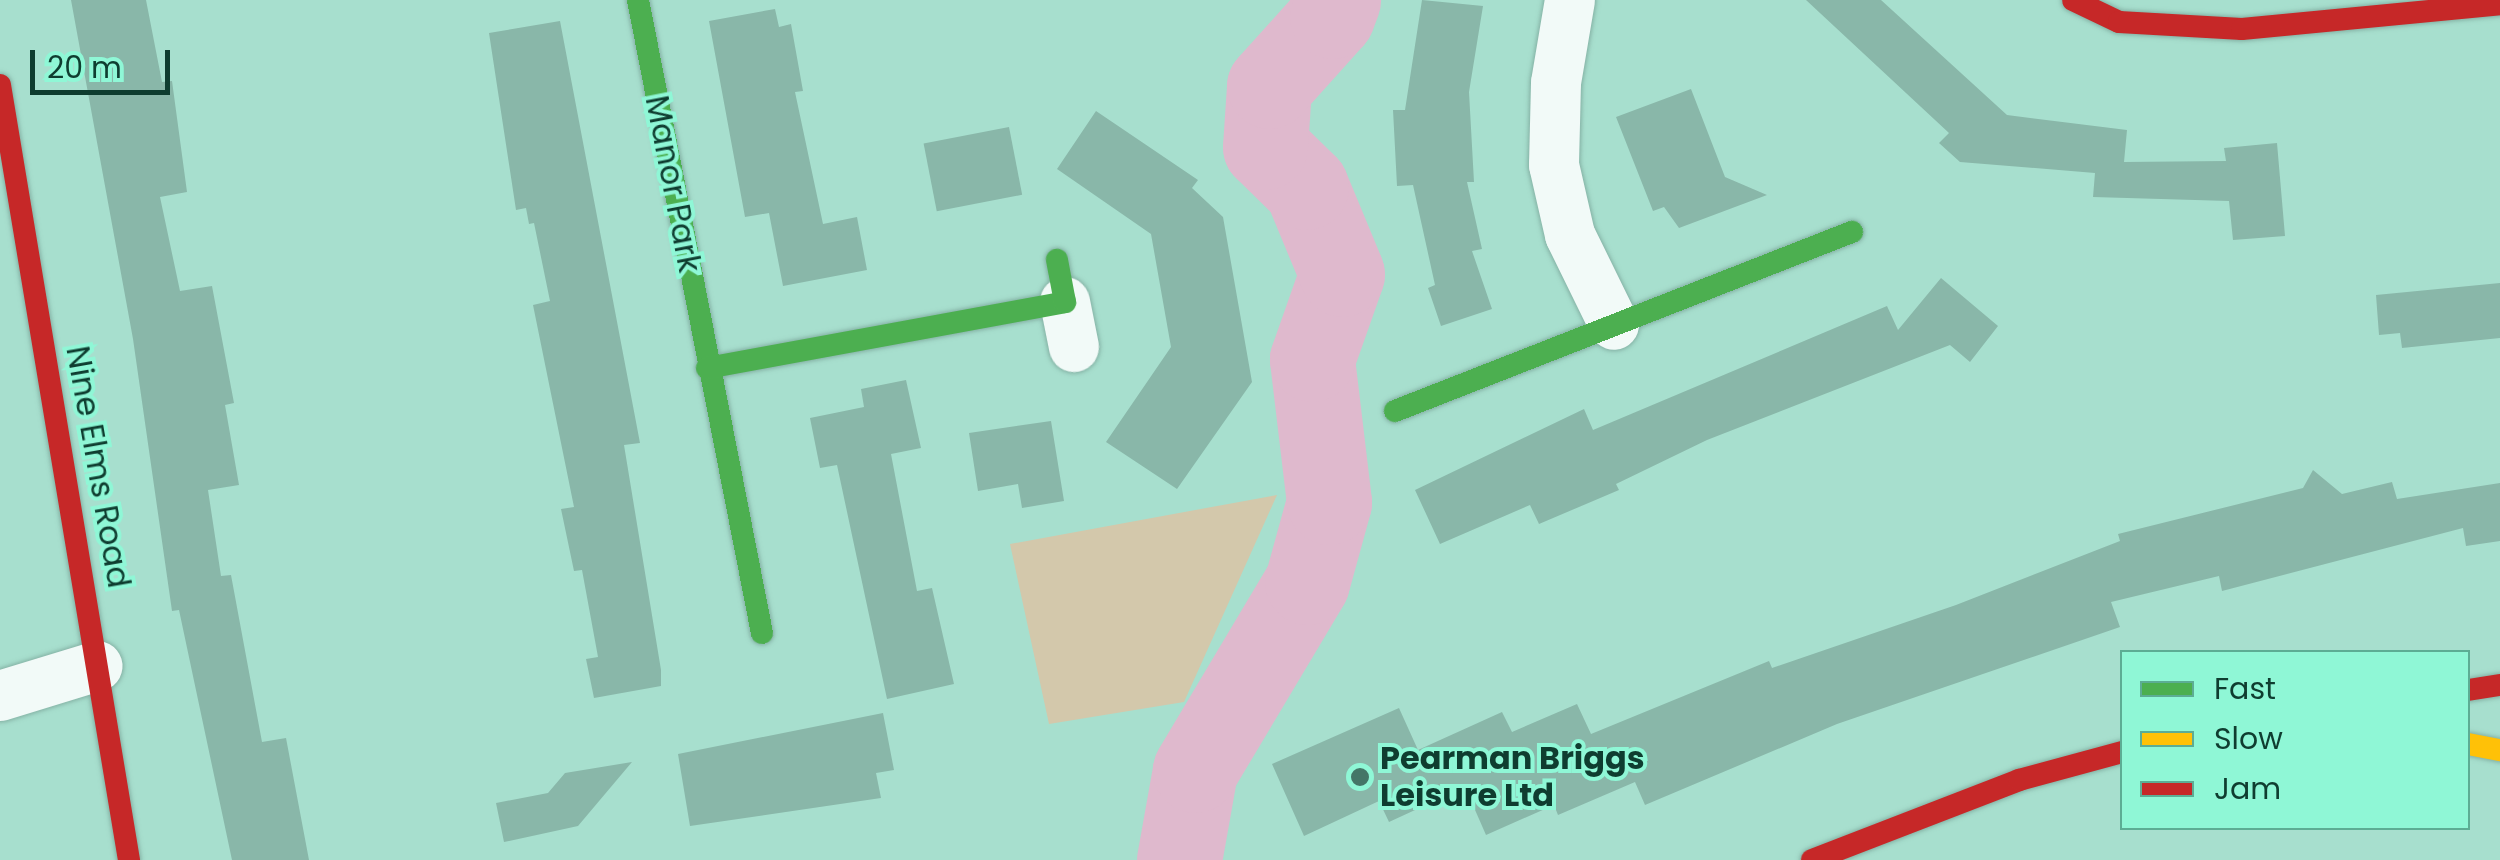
<!DOCTYPE html>
<html>
<head>
<meta charset="utf-8">
<style>
  body { margin:0 }
  #map { position:relative; width:2500px; height:860px; overflow:hidden; background:#a7dfce; font-family:Poppins,sans-serif }
  div>[style] { position:absolute }
  .green>* { inset:0; background:#d3c8ab }
  .river>* { height:85px; margin:-42.5px; padding:0 42.5px; transform-origin:42.5px; border-radius:42.5px; background:#dfb9cd }
  .building>* { inset:0; background:#89b7a9; transform-origin:0 0 }
  .roads { filter:drop-shadow(0 0 2px #85b2a5) drop-shadow(0 0 2px #85b2a5) }
  .street>* { height:50px; margin:-25px; padding:0 25px; transform-origin:25px; border-radius:25px; background:#f2faf8 }
  .fast>* { height:22px; margin:-11px; padding:0 11px; transform-origin:11px; border-radius:11px; background:#4caf50 }
  .slow>* { height:22px; margin:-11px; padding:0 11px; transform-origin:11px; border-radius:11px; background:#ffc107 }
  .jam>* { height:22px; margin:-11px; padding:0 11px; transform-origin:11px; border-radius:11px; background:#c62828 }
  .dots>* { width:28px; height:28px; translate:-50% -50%; box-sizing:border-box; border:5px solid #8ff7d6; border-radius:50% }
  span { translate:-50% -50%; white-space:nowrap; text-align:center; line-height:1.15; -webkit-text-stroke:8px #8ff7d6; paint-order:stroke }
  .street-label { font-size:32px; color:#0f3d30 }
  .poi-label { font-size:32px; color:#0f3d30; font-weight:700 }
  .left { translate:0 -50%; text-align:left }
  .legend { position:absolute; left:2120px; top:650px; width:350px; height:180px; box-sizing:border-box; background:#8ff7d6; border:2px solid #5cad94; margin:0; padding:12px 18px; list-style:none; font-size:30px; color:#0f3d30 }
  .legend li { display:flex; align-items:center; gap:20px; height:50px }
  .legend b { width:50px; border:2px solid #5cad94 }
  .scale { position:absolute; left:30px; top:50px; width:140px; height:45px; box-sizing:border-box; border:5px solid #0f3d30; border-top:0; padding-left:12px; font-size:30px; line-height:35px; white-space:nowrap; color:#0f3d30; -webkit-text-stroke:8px #8ff7d6; paint-order:stroke }
</style>
</head>
<body>
<div id="map">
  <div class="green">
    <i style="clip-path:polygon(1277px 495px,1184px 702px,1049px 724px,1010px 544px)"></i>
  </div>
  <div class="river">
    <i style="left:1179px;top:860px;width:91px;rotate:-79.9deg"></i>
    <i style="left:1195px;top:770px;width:219px;rotate:-59.2deg"></i>
    <i style="left:1307px;top:582px;width:83px;rotate:-74.6deg"></i>
    <i style="left:1329px;top:502px;width:144px;rotate:-96.8deg"></i>
    <i style="left:1312px;top:359px;width:90px;rotate:-70.6deg"></i>
    <i style="left:1342px;top:274px;width:94px;rotate:-112.5deg"></i>
    <i style="left:1306px;top:187px;width:57px;rotate:-135.7deg"></i>
    <i style="left:1265px;top:147px;width:61px;rotate:-86.2deg"></i>
    <i style="left:1269px;top:86px;width:94px;rotate:-48deg"></i>
    <i style="left:1332px;top:16px;width:17px;rotate:-69deg"></i>
  </div>
  <div class="building">
    <i style="clip-path:polygon(71px 0,146px 0,162px 82px,172px 81px,187px 192px,160px 197px,180px 291px,212px 286px,234px 403px,225px 405px,239px 485px,208px 490px,221px 576px,231px 575px,262px 742px,286px 738px,309px 860px,232px 860px,179px 610px,172px 611px,133px 339px)"></i>
    <i style="clip-path:polygon(1422px 0,1483px 6px,1469px 92px,1474px 182px,1467px 182px,1482px 249px,1472px 251px,1492px 309px,1441px 326px,1428px 288px,1435px 285px,1413px 185px,1397px 186px,1393px 110px,1405px 110px)"></i>
    <i style="clip-path:polygon(1806px 0,1881px 0,2007px 115px,2127px 130px,2124px 162px,2226px 161px,2224px 148px,2277px 143px,2285px 236px,2233px 240px,2229px 201px,2093px 197px,2095px 173px,1960px 162px,1939px 143px,1949px 133px)"></i>
    <i style="clip-path:polygon(775px 9px,779px 27px,791px 24px,803px 91px,795px 92px,823px 224px,857px 217px,867px 270px,783px 286px,769px 213px,745px 217px,709px 21px)"></i>
    <i style="clip-path:polygon(560px 21px,640px 443px,624px 445px,661px 670px,661px 686px,594px 698px,586px 659px,598px 657px,582px 570px,574px 571px,561px 509px,574px 507px,533px 305px,550px 301px,534px 223px,529px 224px,526px 208px,516px 210px,489px 33px)"></i>
    <i style="clip-path:polygon(1691px 89px,1725px 177px,1767px 195px,1679px 228px,1664px 207px,1653px 211px,1616px 117px)"></i>
    <i style="clip-path:polygon(1096px 111px,1198px 180px,1192px 188px,1223px 217px,1252px 382px,1177px 489px,1106px 442px,1171px 347px,1151px 234px,1057px 169px)"></i>
    <i style="left:1009px;top:127px;width:69px;height:87px;rotate:79deg"></i>
    <i style="clip-path:polygon(1941px 278px,1998px 326px,1970px 362px,1950px 345px,1707px 440px,1616px 484px,1619px 490px,1539px 524px,1530px 505px,1440px 544px,1415px 490px,1584px 409px,1593px 430px,1887px 306px,1898px 330px)"></i>
    <i style="clip-path:polygon(2500px 283px,2500px 338px,2402px 348px,2400px 333px,2379px 335px,2376px 295px)"></i>
    <i style="clip-path:polygon(906px 380px,921px 448px,891px 454px,917px 591px,932px 588px,954px 684px,887px 699px,837px 465px,820px 468px,810px 418px,864px 407px,861px 389px)"></i>
    <i style="clip-path:polygon(1051px 421px,1064px 501px,1022px 508px,1018px 484px,978px 491px,969px 433px)"></i>
    <i style="clip-path:polygon(2313px 470px,2342px 494px,2392px 482px,2397px 499px,2500px 483px,2500px 541px,2466px 546px,2463px 528px,2222px 591px,2219px 576px,2111px 602px,2120px 627px,1837px 724px,1645px 805px,1635px 782px,1558px 815px,1554px 805px,1486px 835px,1465px 787px,1389px 822px,1379px 801px,1304px 836px,1272px 764px,1399px 708px,1418px 750px,1502px 712px,1512px 732px,1577px 704px,1591px 734px,1769px 661px,1772px 668px,1956px 605px,2120px 541px,2118px 534px,2303px 488px)"></i>
    <i style="clip-path:polygon(883px 713px,894px 770px,876px 773px,881px 798px,690px 826px,678px 754px)"></i>
    <i style="clip-path:polygon(632px 762px,578px 826px,504px 842px,496px 803px,548px 793px,565px 773px)"></i>
  </div>
  <div class="roads">
    <div class="street">
      <i style="left:1570px;top:0;width:84px;rotate:99.6deg"></i>
      <i style="left:1556px;top:83px;width:82px;rotate:91.4deg"></i>
      <i style="left:1554px;top:165px;width:72px;rotate:77.1deg"></i>
      <i style="left:1570px;top:235px;width:100px;rotate:63.9deg"></i>
      <i style="left:1065px;top:302px;width:46px;rotate:78.7deg"></i>
      <i style="left:0;top:696px;width:102px;rotate:-17deg"></i>
    </div>
    <div class="fast">
      <i style="left:638px;top:0;width:645px;rotate:78.92deg"></i>
      <i style="left:707px;top:368px;width:364px;rotate:-10.4deg"></i>
      <i style="left:1065px;top:302px;width:43px;rotate:-100.8deg"></i>
      <i style="left:1395px;top:411px;width:491px;rotate:-21.4deg"></i>
    </div>
    <div class="slow">
      <i style="left:2468px;top:744px;width:33px;rotate:11deg"></i>
    </div>
    <div class="jam">
      <i style="left:2073px;top:0;width:51px;rotate:25.6deg"></i>
      <i style="left:2119px;top:22px;width:123px;rotate:3.3deg"></i>
      <i style="left:2242px;top:29px;width:259px;rotate:-5.5deg"></i>
      <i style="left:0;top:85px;width:786px;rotate:80.55deg"></i>
      <i style="left:2468px;top:690px;width:32px;rotate:-9deg"></i>
      <i style="left:1812px;top:860px;width:222px;rotate:-21.1deg"></i>
      <i style="left:2019px;top:780px;width:107px;rotate:-15.2deg"></i>
    </div>
  </div>
  <div class="dots">
    <i style="left:1360px;top:777px;background:#447667"></i>
  </div>
  <div class="street-label">
    <span style="left:673px;top:184px;rotate:79deg">Manor Park</span>
    <span style="left:98px;top:467px;rotate:80deg">Nine Elms Road</span>
  </div>
  <div class="poi-label">
    <span class="left" style="left:1380px;top:777px">Pearman Briggs<br>Leisure Ltd</span>
  </div>
  <ul class="legend">
  <li><b style="height:12px;background:#4caf50"></b>Fast</li>
  <li><b style="height:12px;background:#ffc107"></b>Slow</li>
  <li><b style="height:12px;background:#c62828"></b>Jam</li>
  </ul>
  <div class="scale">20 m</div>
</div>
</body>
</html>
